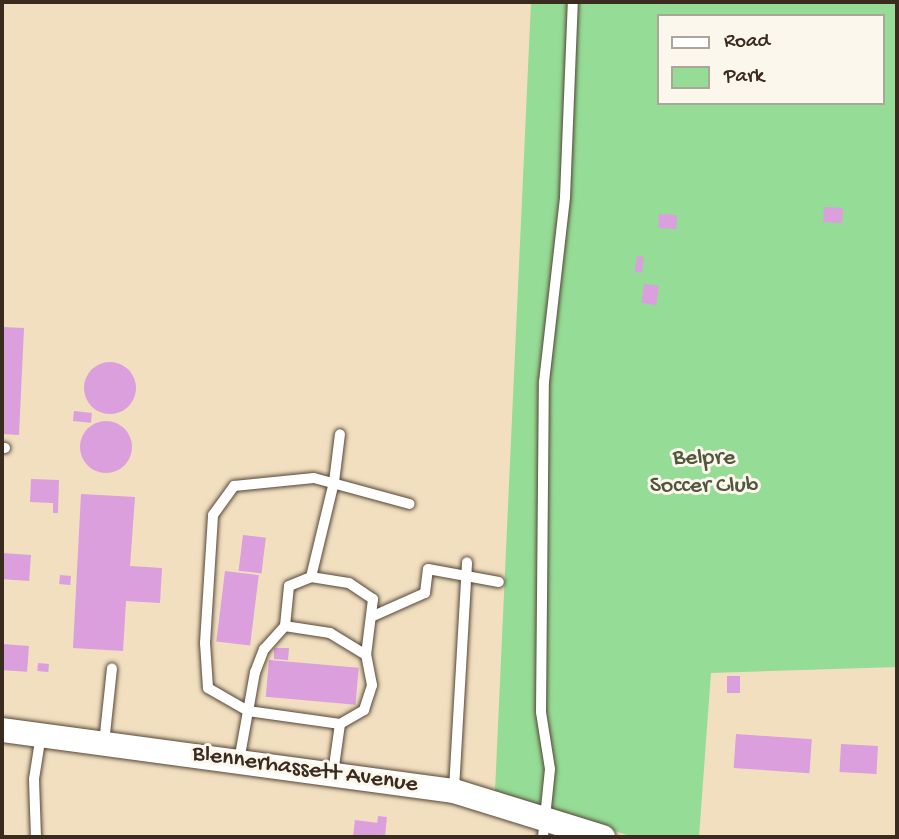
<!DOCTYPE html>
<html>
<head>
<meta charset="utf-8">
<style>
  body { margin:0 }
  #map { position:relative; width:899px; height:839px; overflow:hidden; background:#f1dfc0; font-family:"Gochi Hand",sans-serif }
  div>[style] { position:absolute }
  .green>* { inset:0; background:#95dc96 }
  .building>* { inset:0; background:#da9fdc; transform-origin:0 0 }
  .round { border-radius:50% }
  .roads { filter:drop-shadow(0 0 2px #564536) drop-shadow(0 0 2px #564536) }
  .service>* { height:10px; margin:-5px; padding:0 5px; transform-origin:5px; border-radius:5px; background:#fff }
  .tertiary>* { height:24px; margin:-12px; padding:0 12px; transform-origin:12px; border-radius:12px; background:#fff }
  span { translate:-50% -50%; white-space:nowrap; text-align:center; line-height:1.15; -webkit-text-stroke:6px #fbf7ec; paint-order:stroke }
  .park-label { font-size:24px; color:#52563c }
  .street-label { font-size:24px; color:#3b2a1e }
  .frame { position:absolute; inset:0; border:4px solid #3b2a1e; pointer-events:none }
  .legend { position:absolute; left:657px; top:14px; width:228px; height:91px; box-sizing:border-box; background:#fbf7ec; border:2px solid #aea59a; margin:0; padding:9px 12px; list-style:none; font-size:21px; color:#3b2a1e }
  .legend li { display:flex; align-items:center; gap:14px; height:35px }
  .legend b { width:35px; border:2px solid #aea59a }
</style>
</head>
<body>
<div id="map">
  <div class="green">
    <i style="clip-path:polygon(evenodd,531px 2px,897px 2px,897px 667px,711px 673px,699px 837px,633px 837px,495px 791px,531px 2px,659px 16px,883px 16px,883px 103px,659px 103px,659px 16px)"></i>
  </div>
  <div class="building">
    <i style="left:824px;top:207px;width:19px;height:15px;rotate:3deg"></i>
    <i style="left:659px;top:214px;width:18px;height:14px;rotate:3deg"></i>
    <i style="left:637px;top:256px;width:7px;height:16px;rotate:8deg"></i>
    <i style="left:644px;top:284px;width:15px;height:19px;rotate:8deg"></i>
    <i style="clip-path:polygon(2px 327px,24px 328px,19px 435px,2px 434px)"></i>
    <i class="round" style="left:84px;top:362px;width:52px;height:52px"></i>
    <i style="left:74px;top:411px;width:18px;height:10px;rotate:6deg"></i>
    <i class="round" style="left:80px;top:421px;width:52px;height:52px"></i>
    <i style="clip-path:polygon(31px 479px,59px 480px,58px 513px,53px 513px,53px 503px,30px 502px)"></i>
    <i style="clip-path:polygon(81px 494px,135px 497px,130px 566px,162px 568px,160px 603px,126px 601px,123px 651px,73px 648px)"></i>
    <i style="left:243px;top:535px;width:23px;height:36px;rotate:7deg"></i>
    <i style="left:2px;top:553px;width:29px;height:26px;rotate:4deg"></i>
    <i style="left:225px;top:571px;width:34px;height:71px;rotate:7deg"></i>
    <i style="left:60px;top:575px;width:11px;height:9px;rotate:5deg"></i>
    <i style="left:2px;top:644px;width:27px;height:26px;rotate:4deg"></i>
    <i style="clip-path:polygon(274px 648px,289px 648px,288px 660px,274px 659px)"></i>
    <i style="left:269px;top:660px;width:90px;height:37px;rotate:5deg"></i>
    <i style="left:38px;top:663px;width:11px;height:8px;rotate:5deg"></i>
    <i style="left:727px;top:676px;width:13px;height:17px"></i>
    <i style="left:736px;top:734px;width:76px;height:34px;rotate:4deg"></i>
    <i style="left:841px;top:744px;width:37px;height:28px;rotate:3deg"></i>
    <i style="left:378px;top:816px;width:9px;height:20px;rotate:6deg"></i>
    <i style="clip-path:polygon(355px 820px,378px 823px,376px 837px,353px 837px)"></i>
  </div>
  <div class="roads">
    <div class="service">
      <i style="left:2px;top:448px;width:3px"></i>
      <i style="left:311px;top:577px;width:38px;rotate:9deg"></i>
      <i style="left:349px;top:583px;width:29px;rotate:34deg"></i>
      <i style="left:373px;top:599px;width:56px;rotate:97.1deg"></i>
      <i style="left:371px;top:617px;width:59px;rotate:-24deg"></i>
      <i style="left:425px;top:593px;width:24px;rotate:-83deg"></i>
      <i style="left:428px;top:569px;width:72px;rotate:10.4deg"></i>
      <i style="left:285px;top:626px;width:40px;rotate:-84.3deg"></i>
      <i style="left:289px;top:586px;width:24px;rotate:-22deg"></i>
      <i style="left:311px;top:577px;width:98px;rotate:-76.4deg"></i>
      <i style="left:334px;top:482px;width:48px;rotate:-82.9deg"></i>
      <i style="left:340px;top:724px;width:28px;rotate:-30deg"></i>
      <i style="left:364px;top:710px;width:26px;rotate:-72deg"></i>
      <i style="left:372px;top:685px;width:31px;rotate:-101deg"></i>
      <i style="left:366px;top:655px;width:42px;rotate:-148.6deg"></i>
      <i style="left:330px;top:633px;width:46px;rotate:-171.2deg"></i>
      <i style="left:285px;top:626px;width:31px;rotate:132deg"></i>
      <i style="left:264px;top:649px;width:25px;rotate:111deg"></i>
      <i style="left:255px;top:672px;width:40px;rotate:100deg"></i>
      <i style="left:248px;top:711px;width:46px;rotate:-150.1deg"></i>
      <i style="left:208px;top:688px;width:45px;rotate:-93.8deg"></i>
      <i style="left:205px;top:643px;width:128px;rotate:-86.4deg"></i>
      <i style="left:213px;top:515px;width:36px;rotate:-54deg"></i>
      <i style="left:234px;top:486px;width:80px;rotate:-5.7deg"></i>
      <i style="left:314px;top:478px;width:99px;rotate:15.2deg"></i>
      <i style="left:104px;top:743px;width:75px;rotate:-83.9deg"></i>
      <i style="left:239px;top:761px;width:51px;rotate:-79.8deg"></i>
      <i style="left:248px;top:711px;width:93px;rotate:8deg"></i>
      <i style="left:340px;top:724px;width:49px;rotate:98.1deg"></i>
      <i style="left:454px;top:789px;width:227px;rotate:-86.7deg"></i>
      <i style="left:36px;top:837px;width:58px;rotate:-92deg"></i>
      <i style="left:34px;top:779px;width:45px;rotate:-81deg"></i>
      <i style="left:543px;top:837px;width:68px;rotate:-84.1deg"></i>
      <i style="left:550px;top:769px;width:58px;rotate:-99deg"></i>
      <i style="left:541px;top:712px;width:330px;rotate:-89.5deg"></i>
      <i style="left:544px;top:382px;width:186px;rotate:-83.5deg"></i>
      <i style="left:565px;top:197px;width:195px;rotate:-87.7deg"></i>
    </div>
    <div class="tertiary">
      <i style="left:2px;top:730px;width:456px;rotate:7.7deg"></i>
      <i style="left:454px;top:791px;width:156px;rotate:17.2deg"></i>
    </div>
  </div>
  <div class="park-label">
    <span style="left:704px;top:473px">Belpre<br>Soccer Club</span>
  </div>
  <div class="street-label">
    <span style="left:305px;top:770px;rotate:8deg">Blennerhassett Avenue</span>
  </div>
  <div class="frame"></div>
  <ul class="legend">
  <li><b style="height:9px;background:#fff"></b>Road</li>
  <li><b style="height:19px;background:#95dc96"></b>Park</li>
  </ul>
</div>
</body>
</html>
